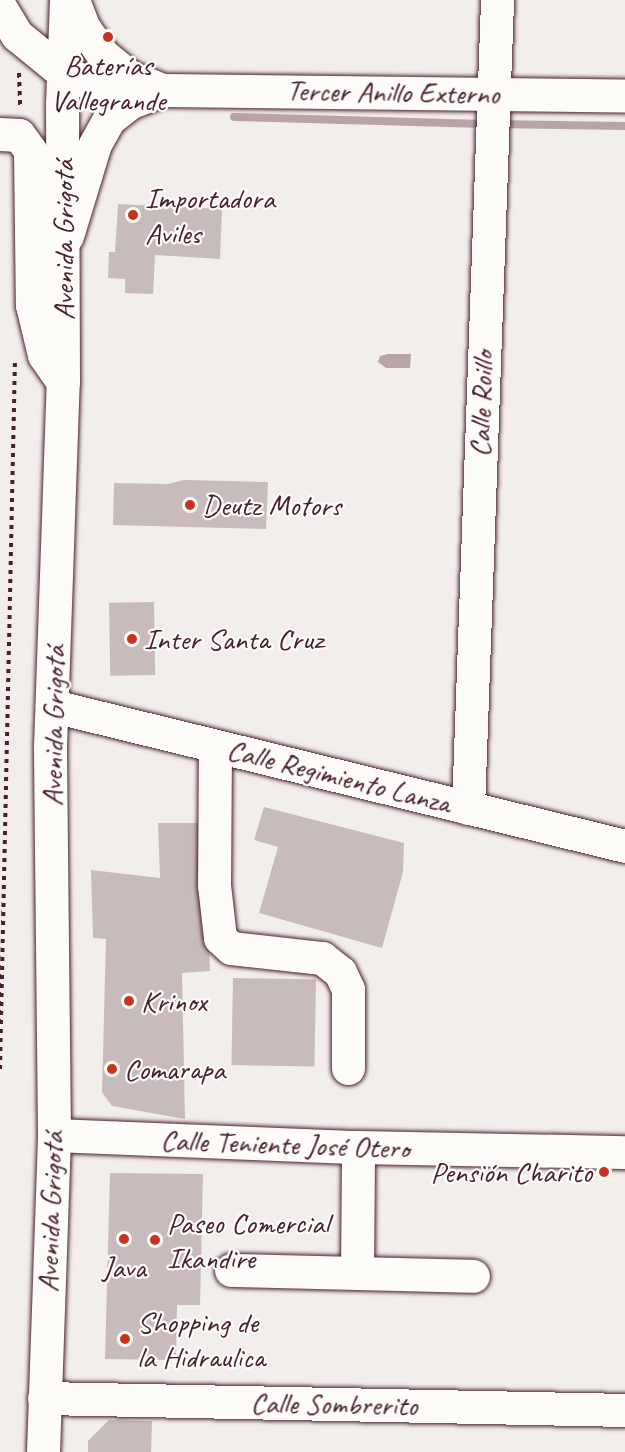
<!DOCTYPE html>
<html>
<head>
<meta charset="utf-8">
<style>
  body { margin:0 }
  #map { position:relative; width:625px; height:1452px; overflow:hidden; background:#f2efeb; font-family:Caveat,sans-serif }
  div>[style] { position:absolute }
  .water>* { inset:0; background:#b7a5a6 }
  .stream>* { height:8px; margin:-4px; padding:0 4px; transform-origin:4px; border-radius:4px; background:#b7a5a6 }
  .building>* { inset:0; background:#c8bbbb; transform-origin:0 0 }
  .path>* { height:4px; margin-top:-2px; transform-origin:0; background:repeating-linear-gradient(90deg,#4a1f2b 0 4.5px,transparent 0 9px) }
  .roads { filter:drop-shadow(0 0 2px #4a1f2b) drop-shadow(0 0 2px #4a1f2b) }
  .minor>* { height:33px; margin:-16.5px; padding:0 16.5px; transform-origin:16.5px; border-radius:16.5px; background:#fdfcf7 }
  .major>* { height:33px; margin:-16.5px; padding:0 16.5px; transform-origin:16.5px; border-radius:16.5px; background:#fdfcf7 }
  .dots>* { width:16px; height:16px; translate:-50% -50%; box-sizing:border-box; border:3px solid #fdfcf7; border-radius:50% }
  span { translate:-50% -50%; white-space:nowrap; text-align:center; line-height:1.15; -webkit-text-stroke:4.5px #fdfcf7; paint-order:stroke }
  .poi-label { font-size:30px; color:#4a1f2b }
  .left { translate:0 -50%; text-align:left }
  .right { translate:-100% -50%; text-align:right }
  .street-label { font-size:30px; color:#4a1f2b }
</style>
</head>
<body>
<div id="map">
  <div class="water">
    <i style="clip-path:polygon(388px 354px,411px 354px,410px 368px,386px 368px,378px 362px,380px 356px)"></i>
  </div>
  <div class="stream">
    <i style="left:234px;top:117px;width:250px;rotate:1.6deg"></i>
    <i style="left:499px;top:124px;width:126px;rotate:0.9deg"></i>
  </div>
  <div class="building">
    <i style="clip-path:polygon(118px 204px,222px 209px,220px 259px,155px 255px,153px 294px,125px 293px,125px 279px,108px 278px,109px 252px,115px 252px)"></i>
    <i style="clip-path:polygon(184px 480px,268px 482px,266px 529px,113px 525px,114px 483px,168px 484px)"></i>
    <i style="left:154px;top:602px;width:73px;height:45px;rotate:89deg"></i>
    <i style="clip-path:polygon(264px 807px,404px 843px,403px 872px,382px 948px,259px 913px,278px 847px,254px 840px)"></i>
    <i style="clip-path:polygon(158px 823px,203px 823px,210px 971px,182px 973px,185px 1119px,112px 1106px,102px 1092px,106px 939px,93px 938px,91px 870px,160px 878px)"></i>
    <i style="left:233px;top:978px;width:83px;height:87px;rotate:1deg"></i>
    <i style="clip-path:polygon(110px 1173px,203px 1174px,200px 1305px,177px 1305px,176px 1360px,105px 1359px)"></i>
    <i style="clip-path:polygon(109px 1420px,152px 1421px,151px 1452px,88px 1452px,88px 1441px)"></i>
  </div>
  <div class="path">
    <i style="left:19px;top:73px;width:34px;rotate:88deg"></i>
    <i style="left:0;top:1069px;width:708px;rotate:-88.79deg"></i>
  </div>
  <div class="roads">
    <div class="minor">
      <i style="left:73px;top:0;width:30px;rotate:69deg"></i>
      <i style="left:84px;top:28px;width:33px;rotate:55deg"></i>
      <i style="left:103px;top:55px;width:35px;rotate:39deg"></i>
      <i style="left:130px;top:77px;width:35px;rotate:22deg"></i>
      <i style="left:67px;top:236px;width:96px;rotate:-73.1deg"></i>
      <i style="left:95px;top:144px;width:29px;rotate:-61deg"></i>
      <i style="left:109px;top:119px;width:28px;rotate:-38deg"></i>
      <i style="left:131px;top:102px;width:33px;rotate:-21deg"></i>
      <i style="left:162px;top:90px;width:463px;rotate:0.7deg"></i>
      <i style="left:53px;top:706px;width:589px;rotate:13.75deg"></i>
      <i style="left:215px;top:746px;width:139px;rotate:90.4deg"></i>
      <i style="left:214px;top:885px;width:53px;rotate:83.5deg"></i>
      <i style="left:220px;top:938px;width:15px;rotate:42deg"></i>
      <i style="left:231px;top:948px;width:92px;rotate:6.3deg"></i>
      <i style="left:322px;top:958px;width:23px;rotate:38deg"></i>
      <i style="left:340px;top:972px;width:19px;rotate:65deg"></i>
      <i style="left:348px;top:989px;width:79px;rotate:90deg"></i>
      <i style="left:468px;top:808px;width:809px;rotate:-87.94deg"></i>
      <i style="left:54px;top:1135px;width:304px;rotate:2.3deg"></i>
      <i style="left:358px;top:1147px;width:267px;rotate:1.1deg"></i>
      <i style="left:231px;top:1270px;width:242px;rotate:1.4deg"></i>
      <i style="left:357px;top:1273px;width:126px;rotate:-89.5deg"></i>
      <i style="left:44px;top:1398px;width:581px;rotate:1.18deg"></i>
    </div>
    <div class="major">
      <i style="left:0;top:7px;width:33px;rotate:59deg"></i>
      <i style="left:17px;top:35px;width:58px;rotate:39.4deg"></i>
      <i style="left:62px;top:72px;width:41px;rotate:21.5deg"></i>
      <i style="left:100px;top:87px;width:62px;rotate:2.8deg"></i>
      <i style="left:0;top:134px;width:19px;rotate:3deg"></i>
      <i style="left:19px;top:135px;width:19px;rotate:54deg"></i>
      <i style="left:30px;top:150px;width:155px;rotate:89.3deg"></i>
      <i style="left:32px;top:305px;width:51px;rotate:76.5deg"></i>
      <i style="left:44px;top:355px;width:32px;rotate:55deg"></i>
      <i style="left:43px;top:1452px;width:317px;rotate:-88deg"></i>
      <i style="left:54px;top:1135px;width:388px;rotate:-90.6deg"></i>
      <i style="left:50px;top:747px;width:365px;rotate:-88deg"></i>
      <i style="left:63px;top:382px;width:278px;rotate:-90.2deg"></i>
      <i style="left:62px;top:104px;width:104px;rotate:-87.8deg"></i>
    </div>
  </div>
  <div class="dots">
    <i style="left:108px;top:37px;background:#c8321e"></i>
    <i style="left:133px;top:215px;background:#c8321e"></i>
    <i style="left:190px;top:505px;background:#c8321e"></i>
    <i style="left:132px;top:639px;background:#c8321e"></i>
    <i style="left:129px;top:1001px;background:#c8321e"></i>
    <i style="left:112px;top:1069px;background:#c8321e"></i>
    <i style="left:604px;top:1172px;background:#c8321e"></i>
    <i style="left:124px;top:1239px;background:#c8321e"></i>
    <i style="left:155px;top:1240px;background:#c8321e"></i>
    <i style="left:125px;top:1339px;background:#c8321e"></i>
  </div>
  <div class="poi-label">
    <span style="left:108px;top:82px">Baterías<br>Vallegrande</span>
    <span class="left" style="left:145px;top:215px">Importadora<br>Aviles</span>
    <span class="left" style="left:202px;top:505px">Deutz Motors</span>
    <span class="left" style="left:144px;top:639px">Inter Santa Cruz</span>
    <span class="left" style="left:141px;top:1001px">Krinox</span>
    <span class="left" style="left:124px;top:1069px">Comarapa</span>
    <span class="right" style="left:592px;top:1172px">Pensión Charito</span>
    <span class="left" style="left:167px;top:1240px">Paseo Comercial<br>Ikandire</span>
    <span style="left:124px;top:1267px">Java</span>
    <span class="left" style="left:137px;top:1339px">Shopping de<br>la Hidraulica</span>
  </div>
  <div class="street-label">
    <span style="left:393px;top:92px;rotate:1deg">Tercer Anillo Externo</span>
    <span style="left:63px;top:240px;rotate:-90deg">Avenida Grigotá</span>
    <span style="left:481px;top:404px;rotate:-88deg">Calle Roillo</span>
    <span style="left:53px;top:726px;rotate:-89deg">Avenida Grigotá</span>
    <span style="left:339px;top:776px;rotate:14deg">Calle Regimiento Lanza</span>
    <span style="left:285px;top:1144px;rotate:2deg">Calle Teniente José Otero</span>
    <span style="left:50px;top:1212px;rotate:-88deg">Avenida Grigotá</span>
    <span style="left:334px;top:1404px;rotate:1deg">Calle Sombrerito</span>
  </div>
</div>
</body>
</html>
